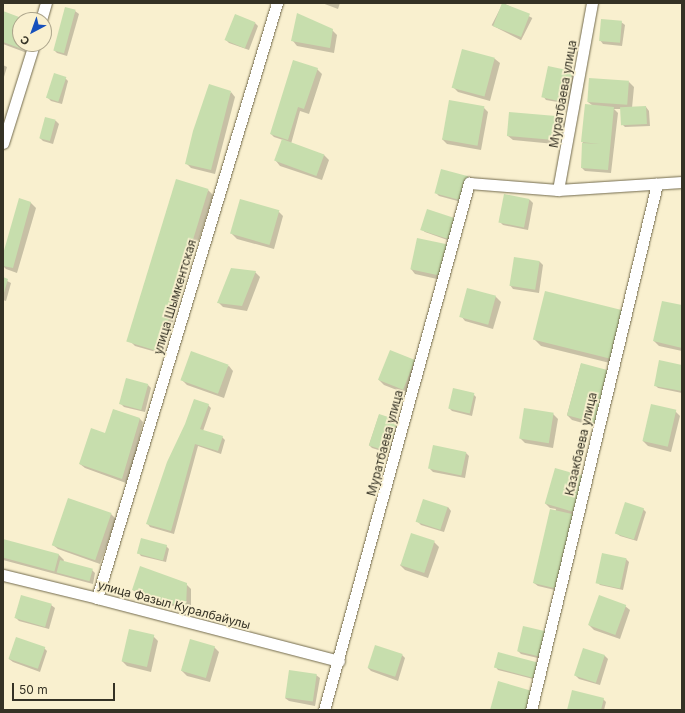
<!DOCTYPE html>
<html>
<head>
<meta charset="utf-8">
<style>
  body { margin:0 }
  #map { position:relative; width:685px; height:713px; overflow:hidden; background:#f9f0cf; font-family:Inter,sans-serif }
  div>[style] { position:absolute }
  .shadow>* { inset:0; background:#0003; transform-origin:0 0 }
  .building>* { inset:0; background:#c7dead; transform-origin:0 0 }
  .roads { filter:drop-shadow(0 0 1px #726a4d) drop-shadow(0 0 1px #726a4d) }
  .minor>* { height:11px; margin:-5.5px; padding:0 5.5px; transform-origin:5.5px; border-radius:5.5px; background:#fff }
  span { translate:-50% -50%; white-space:nowrap; text-align:center; line-height:1.15; -webkit-text-stroke:3.5px #f9f0cf; paint-order:stroke }
  .street-label { font-size:12px; color:#353225 }
  .frame { position:absolute; inset:0; border:4px solid #353225; pointer-events:none }
  .north { position:absolute; left:12px; top:12px; width:40px; height:40px; box-sizing:border-box; background:#f9f0cf; border:1px solid #aba48b; border-radius:50%; rotate:221deg; font-size:11px; font-weight:700; line-height:16px; text-align:center; color:#353225 }
  .north::after { content:''; display:block; margin:auto; width:14px; height:18px; background:#1650bc; clip-path:polygon(50% 0,100% 100%,50% 72%,0 100%) }
  .scale { position:absolute; left:12px; top:683px; width:103px; height:18px; box-sizing:border-box; border:2px solid #353225; border-top:0; padding-left:5px; font-size:12px; line-height:14px; white-space:nowrap; color:#353225; -webkit-text-stroke:3px #f9f0cf; paint-order:stroke }
</style>
</head>
<body>
<div id="map">
  <div class="shadow">
    <i style="clip-path:polygon(322px 3px,340px 3px,338px 9px)"></i>
    <i style="left:503px;top:3px;width:33px;height:25px;rotate:27deg"></i>
    <i style="clip-path:polygon(75px 11px,79px 14px,67px 56px,57px 53px,54px 50px)"></i>
    <i style="clip-path:polygon(3px 12px,25px 20px,20px 20px,20px 44px,30px 44px,27px 53px,3px 44px)"></i>
    <i style="clip-path:polygon(235px 16px,255px 23px,258px 26px,249px 50px,229px 43px,226px 40px)"></i>
    <i style="clip-path:polygon(621px 22px,625px 25px,622px 46px,603px 44px,600px 40px)"></i>
    <i style="clip-path:polygon(332px 30px,337px 35px,334px 53px,297px 46px,293px 41px)"></i>
    <i style="clip-path:polygon(463px 50px,495px 59px,500px 63px,490px 101px,458px 92px,453px 87px)"></i>
    <i style="clip-path:polygon(3px 65px,7px 67px,3px 80px)"></i>
    <i style="clip-path:polygon(317px 69px,322px 74px,309px 114px,300px 111px,291px 144px,324px 155px,329px 160px,322px 180px,280px 166px,276px 161px,283px 140px,274px 137px,271px 134px)"></i>
    <i style="clip-path:polygon(571px 72px,574px 75px,569px 104px,546px 100px,543px 96px)"></i>
    <i style="clip-path:polygon(65px 78px,68px 81px,62px 104px,51px 101px,48px 98px)"></i>
    <i style="clip-path:polygon(629px 82px,634px 87px,632px 108px,646px 107px,649px 111px,650px 126px,625px 127px,622px 124px,621px 109px,614px 109px,618px 113px,611px 173px,585px 171px,582px 168px,583px 143px,582px 141px,592px 105px,588px 102px)"></i>
    <i style="clip-path:polygon(231px 92px,235px 97px,215px 174px,191px 168px,186px 163px)"></i>
    <i style="clip-path:polygon(483px 107px,488px 112px,481px 150px,447px 144px,442px 139px)"></i>
    <i style="clip-path:polygon(46px 118px,56px 121px,59px 124px,53px 144px,43px 141px,40px 138px)"></i>
    <i style="clip-path:polygon(562px 118px,567px 123px,565px 145px,513px 140px,508px 136px)"></i>
    <i style="clip-path:polygon(468px 177px,471px 180px,465px 203px,439px 196px,436px 193px)"></i>
    <i style="clip-path:polygon(208px 190px,213px 195px,163px 354px,135px 346px,130px 341px)"></i>
    <i style="clip-path:polygon(505px 195px,530px 200px,533px 203px,528px 230px,503px 225px,500px 222px)"></i>
    <i style="clip-path:polygon(20px 200px,31px 203px,36px 208px,17px 273px,6px 269px,3px 266px,3px 258px)"></i>
    <i style="clip-path:polygon(278px 211px,283px 216px,274px 249px,237px 239px,232px 234px)"></i>
    <i style="clip-path:polygon(456px 220px,453px 242px,425px 232px,421px 229px)"></i>
    <i style="clip-path:polygon(418px 239px,446px 281px,415px 274px,411px 269px)"></i>
    <i style="clip-path:polygon(515px 258px,540px 262px,543px 265px,539px 293px,513px 289px,510px 285px)"></i>
    <i style="clip-path:polygon(255px 272px,260px 277px,247px 311px,223px 307px,218px 302px)"></i>
    <i style="clip-path:polygon(3px 279px,11px 283px,6px 301px,3px 300px)"></i>
    <i style="clip-path:polygon(468px 289px,496px 297px,501px 302px,493px 329px,465px 321px,461px 316px)"></i>
    <i style="clip-path:polygon(682px 306px,682px 351px,659px 346px,654px 341px)"></i>
    <i style="clip-path:polygon(629px 318px,618px 365px,541px 346px,534px 339px)"></i>
    <i style="clip-path:polygon(414px 361px,419px 366px,407px 394px,384px 385px,379px 380px)"></i>
    <i style="clip-path:polygon(581px 364px,600px 428px,572px 420px,567px 415px)"></i>
    <i style="clip-path:polygon(229px 366px,233px 371px,224px 398px,187px 385px,182px 380px)"></i>
    <i style="clip-path:polygon(682px 366px,682px 393px,658px 388px,655px 385px)"></i>
    <i style="clip-path:polygon(148px 385px,151px 388px,145px 412px,124px 407px,121px 404px)"></i>
    <i style="clip-path:polygon(473px 394px,476px 397px,472px 416px,452px 411px,449px 408px)"></i>
    <i style="clip-path:polygon(208px 405px,211px 408px,203px 431px,222px 437px,225px 440px,221px 454px,198px 446px,174px 534px,150px 527px,147px 523px)"></i>
    <i style="clip-path:polygon(114px 410px,140px 419px,143px 422px,137px 447px,138px 448px,126px 483px,85px 468px,80px 464px,106px 434px)"></i>
    <i style="clip-path:polygon(675px 411px,680px 416px,671px 452px,648px 446px,643px 441px)"></i>
    <i style="clip-path:polygon(553px 414px,558px 419px,553px 448px,525px 443px,520px 438px)"></i>
    <i style="clip-path:polygon(379px 415px,398px 421px,391px 454px,372px 448px,369px 445px)"></i>
    <i style="clip-path:polygon(466px 453px,469px 456px,465px 478px,433px 472px,430px 469px)"></i>
    <i style="clip-path:polygon(586px 478px,559px 591px,538px 586px,534px 583px,556px 509px,550px 508px,545px 503px)"></i>
    <i style="clip-path:polygon(69px 499px,111px 514px,116px 519px,100px 564px,58px 549px,53px 545px)"></i>
    <i style="clip-path:polygon(448px 507px,451px 511px,444px 532px,421px 525px,418px 522px)"></i>
    <i style="clip-path:polygon(643px 509px,646px 512px,637px 541px,620px 536px,616px 533px)"></i>
    <i style="clip-path:polygon(3px 541px,59px 555px,64px 560px,63px 562px,92px 570px,95px 573px,93px 584px,3px 560px)"></i>
    <i style="clip-path:polygon(434px 542px,439px 547px,428px 578px,405px 570px,400px 565px)"></i>
    <i style="clip-path:polygon(166px 546px,169px 549px,166px 562px,141px 556px,138px 552px)"></i>
    <i style="clip-path:polygon(626px 559px,629px 562px,623px 590px,600px 585px,597px 582px)"></i>
    <i style="clip-path:polygon(186px 584px,191px 589px,191px 612px,138px 594px,133px 590px)"></i>
    <i style="clip-path:polygon(51px 605px,55px 608px,49px 629px,19px 621px,16px 618px)"></i>
    <i style="clip-path:polygon(625px 606px,630px 610px,620px 639px,594px 630px,589px 625px)"></i>
    <i style="clip-path:polygon(545px 632px,542px 659px,521px 654px,518px 651px)"></i>
    <i style="clip-path:polygon(153px 636px,158px 641px,151px 672px,127px 666px,122px 661px)"></i>
    <i style="clip-path:polygon(214px 647px,219px 652px,210px 682px,187px 676px,182px 671px)"></i>
    <i style="clip-path:polygon(44px 648px,47px 651px,40px 672px,13px 662px,9px 659px)"></i>
    <i style="clip-path:polygon(584px 650px,605px 656px,608px 659px,600px 685px,579px 679px,576px 676px)"></i>
    <i style="clip-path:polygon(499px 653px,537px 680px,498px 670px,495px 666px)"></i>
    <i style="clip-path:polygon(402px 655px,405px 658px,398px 681px,371px 671px,368px 668px)"></i>
    <i style="clip-path:polygon(316px 675px,320px 678px,315px 706px,289px 701px,285px 698px)"></i>
    <i style="clip-path:polygon(603px 699px,606px 702px,604px 710px,568px 710px)"></i>
  </div>
  <div class="building">
    <i style="left:502px;top:3px;width:30px;height:25px;rotate:21deg"></i>
    <i style="left:65px;top:7px;width:11px;height:45px;rotate:15deg"></i>
    <i style="clip-path:polygon(3px 11px,27px 20px,20px 20px,20px 44px,23px 44px,22px 49px,3px 42px)"></i>
    <i style="clip-path:polygon(297px 13px,333px 29px,330px 48px,291px 41px)"></i>
    <i style="left:235px;top:14px;width:22px;height:28px;rotate:22deg"></i>
    <i style="left:601px;top:19px;width:21px;height:22px;rotate:5deg"></i>
    <i style="left:462px;top:49px;width:34px;height:40px;rotate:15deg"></i>
    <i style="clip-path:polygon(293px 60px,318px 68px,304px 109px,298px 107px,288px 140px,270px 134px)"></i>
    <i style="left:548px;top:66px;width:25px;height:32px;rotate:12deg"></i>
    <i style="left:54px;top:73px;width:13px;height:26px;rotate:18deg"></i>
    <i style="left:589px;top:78px;width:40px;height:24px;rotate:4deg"></i>
    <i style="clip-path:polygon(209px 84px,231px 91px,211px 170px,185px 164px,193px 131px)"></i>
    <i style="left:449px;top:100px;width:36px;height:40px;rotate:10deg"></i>
    <i style="clip-path:polygon(585px 104px,614px 107px,608px 170px,581px 168px,582px 143px,600px 144px,581px 142px)"></i>
    <i style="left:646px;top:106px;width:18px;height:26px;rotate:87deg"></i>
    <i style="left:509px;top:112px;width:53px;height:24px;rotate:5deg"></i>
    <i style="left:45px;top:117px;width:11px;height:22px;rotate:15deg"></i>
    <i style="left:282px;top:139px;width:45px;height:23px;rotate:20deg"></i>
    <i style="left:441px;top:169px;width:28px;height:25px;rotate:15deg"></i>
    <i style="left:176px;top:179px;width:34px;height:170px;rotate:17deg"></i>
    <i style="left:504px;top:194px;width:26px;height:29px;rotate:11deg"></i>
    <i style="clip-path:polygon(19px 198px,31px 202px,13px 268px,3px 266px,3px 254px)"></i>
    <i style="left:240px;top:199px;width:41px;height:36px;rotate:16deg"></i>
    <i style="left:427px;top:209px;width:32px;height:22px;rotate:18deg"></i>
    <i style="left:417px;top:238px;width:33px;height:32px;rotate:12deg"></i>
    <i style="left:514px;top:257px;width:26px;height:29px;rotate:9deg"></i>
    <i style="clip-path:polygon(231px 268px,256px 271px,242px 306px,217px 303px)"></i>
    <i style="clip-path:polygon(3px 277px,8px 279px,3px 296px)"></i>
    <i style="left:467px;top:288px;width:30px;height:30px;rotate:15deg"></i>
    <i style="left:545px;top:291px;width:81px;height:50px;rotate:14deg"></i>
    <i style="clip-path:polygon(662px 301px,682px 305px,682px 348px,653px 341px)"></i>
    <i style="left:390px;top:350px;width:27px;height:32px;rotate:22deg"></i>
    <i style="left:191px;top:351px;width:40px;height:31px;rotate:20deg"></i>
    <i style="clip-path:polygon(659px 360px,682px 365px,682px 391px,654px 386px)"></i>
    <i style="left:581px;top:363px;width:30px;height:54px;rotate:15deg"></i>
    <i style="left:126px;top:378px;width:23px;height:27px;rotate:15deg"></i>
    <i style="left:453px;top:388px;width:22px;height:21px;rotate:13deg"></i>
    <i style="clip-path:polygon(194px 399px,209px 404px,200px 429px,223px 436px,218px 451px,195px 444px,171px 531px,146px 524px,167px 462px,185px 424px)"></i>
    <i style="left:651px;top:404px;width:26px;height:38px;rotate:13deg"></i>
    <i style="left:524px;top:408px;width:30px;height:31px;rotate:9deg"></i>
    <i style="clip-path:polygon(113px 409px,140px 418px,122px 479px,79px 464px,91px 428px,105px 433px)"></i>
    <i style="left:379px;top:414px;width:20px;height:33px;rotate:18deg"></i>
    <i style="left:433px;top:445px;width:34px;height:24px;rotate:12deg"></i>
    <i style="left:555px;top:468px;width:32px;height:37px;rotate:16deg"></i>
    <i style="left:68px;top:498px;width:46px;height:50px;rotate:19deg"></i>
    <i style="left:423px;top:499px;width:26px;height:24px;rotate:18deg"></i>
    <i style="left:625px;top:502px;width:20px;height:33px;rotate:18deg"></i>
    <i style="left:550px;top:509px;width:26px;height:76px;rotate:13deg"></i>
    <i style="left:411px;top:533px;width:25px;height:34px;rotate:18deg"></i>
    <i style="left:141px;top:538px;width:27px;height:16px;rotate:15deg"></i>
    <i style="left:3px;top:539px;width:58px;height:18px;rotate:15deg"></i>
    <i style="left:602px;top:553px;width:25px;height:31px;rotate:12deg"></i>
    <i style="left:60px;top:560px;width:34px;height:13px;rotate:15deg"></i>
    <i style="clip-path:polygon(140px 566px,187px 583px,186px 608px,132px 590px)"></i>
    <i style="left:21px;top:595px;width:32px;height:24px;rotate:16deg"></i>
    <i style="left:599px;top:595px;width:29px;height:32px;rotate:20deg"></i>
    <i style="left:523px;top:626px;width:23px;height:26px;rotate:13deg"></i>
    <i style="left:129px;top:629px;width:26px;height:33px;rotate:13deg"></i>
    <i style="left:16px;top:637px;width:31px;height:23px;rotate:19deg"></i>
    <i style="left:190px;top:639px;width:26px;height:33px;rotate:16deg"></i>
    <i style="left:375px;top:645px;width:29px;height:24px;rotate:18deg"></i>
    <i style="left:583px;top:648px;width:23px;height:29px;rotate:18deg"></i>
    <i style="left:498px;top:652px;width:41px;height:16px;rotate:15deg"></i>
    <i style="left:289px;top:670px;width:28px;height:28px;rotate:8deg"></i>
    <i style="clip-path:polygon(498px 681px,532px 691px,527px 710px,490px 710px)"></i>
    <i style="clip-path:polygon(572px 690px,604px 698px,601px 710px,567px 710px)"></i>
  </div>
  <div class="roads">
    <div class="minor">
      <i style="left:41px;top:20px;width:18px;rotate:-74deg"></i>
      <i style="left:3px;top:143px;width:104px;rotate:-72.6deg"></i>
      <i style="left:558px;top:190px;width:190px;rotate:-79.7deg"></i>
      <i style="left:3px;top:575px;width:97px;rotate:13.7deg"></i>
      <i style="left:97px;top:598px;width:250px;rotate:14.6deg"></i>
      <i style="left:97px;top:598px;width:622px;rotate:-73.17deg"></i>
      <i style="left:324px;top:710px;width:547px;rotate:-74.62deg"></i>
      <i style="left:469px;top:183px;width:89px;rotate:4.5deg"></i>
      <i style="left:558px;top:190px;width:124px;rotate:-3.7deg"></i>
      <i style="left:531px;top:710px;width:541px;rotate:-76.53deg"></i>
    </div>
  </div>
  <div class="street-label">
    <span style="left:563px;top:94px;rotate:-80deg">Муратбаева улица</span>
    <span style="left:175px;top:297px;rotate:-73deg">улица Шымкентская</span>
    <span style="left:385px;top:443px;rotate:-75deg">Муратбаева улица</span>
    <span style="left:581px;top:444px;rotate:-77deg">Казакбаева улица</span>
    <span style="left:174px;top:605px;rotate:15deg">улица Фазыл Куралбайулы</span>
  </div>
  <div class="frame"></div>
  <div class="north">С</div>
  <div class="scale">50 m</div>
</div>
</body>
</html>
